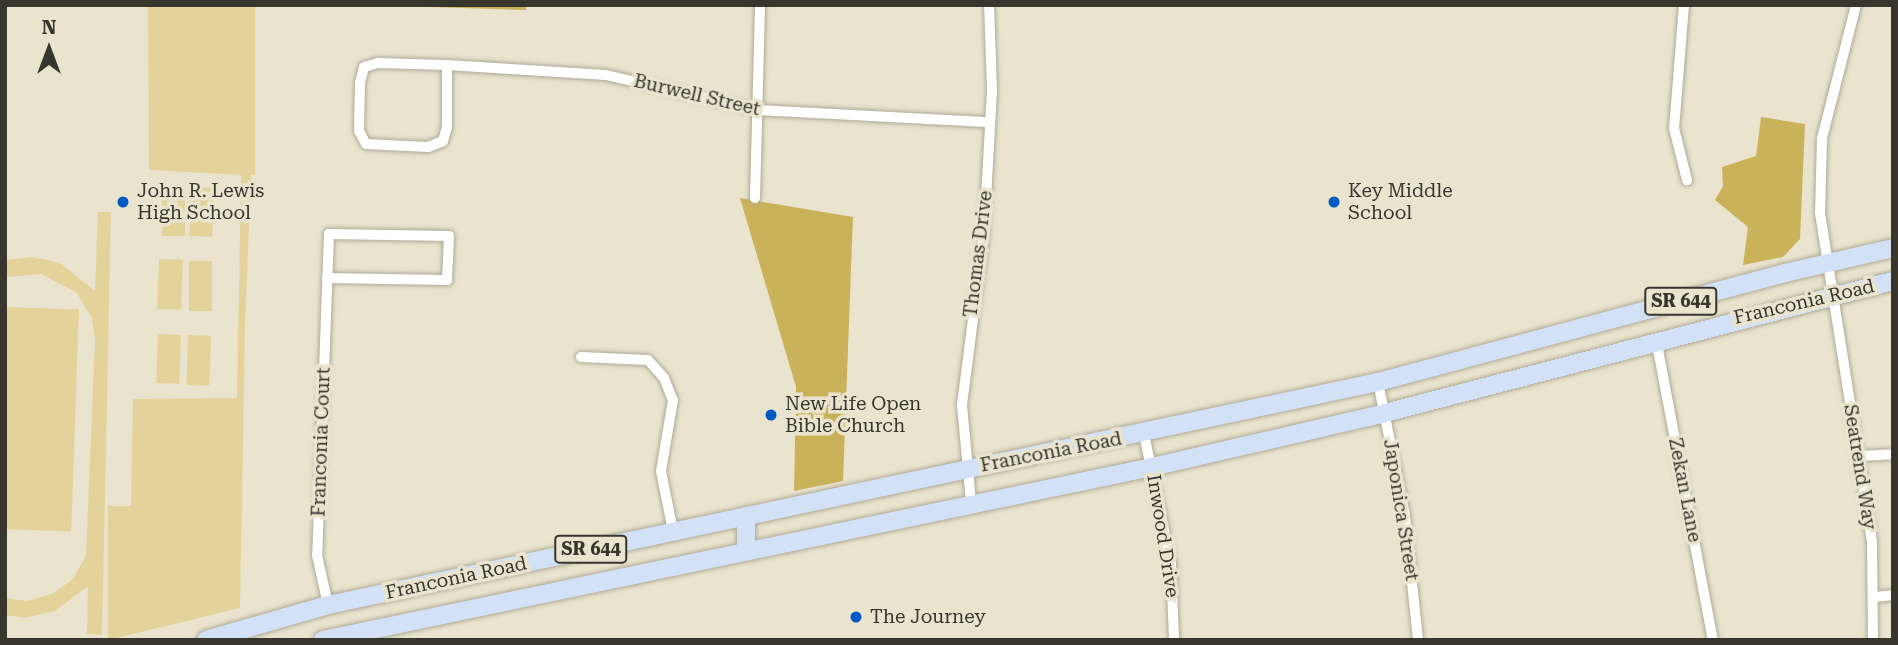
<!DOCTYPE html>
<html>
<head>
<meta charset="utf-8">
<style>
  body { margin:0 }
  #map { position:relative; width:1898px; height:645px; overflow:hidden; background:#eae4cf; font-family:"Roboto Serif",serif }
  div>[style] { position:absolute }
  .green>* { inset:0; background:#e3d39a; transform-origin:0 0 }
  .forest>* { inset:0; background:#cab25a }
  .roads { filter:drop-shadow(0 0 2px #afaa96) drop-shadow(0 0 2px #afaa96) }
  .street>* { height:10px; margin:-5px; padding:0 5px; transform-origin:5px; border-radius:5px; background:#fff }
  .primary>* { height:18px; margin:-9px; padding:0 9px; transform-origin:9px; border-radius:9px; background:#d3e1f6 }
  .dots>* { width:19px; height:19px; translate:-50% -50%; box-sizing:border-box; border:4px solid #eae4cf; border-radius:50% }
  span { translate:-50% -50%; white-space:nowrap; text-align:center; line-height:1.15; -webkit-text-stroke:7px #eae4cf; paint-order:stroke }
  .shield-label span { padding:2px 5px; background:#eae4cf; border:2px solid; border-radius:5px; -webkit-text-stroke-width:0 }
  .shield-label { font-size:18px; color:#38352d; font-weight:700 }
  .street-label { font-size:19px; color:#38352d }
  .poi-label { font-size:19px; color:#38352d }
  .left { translate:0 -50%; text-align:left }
  .frame { position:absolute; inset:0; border:7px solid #38352d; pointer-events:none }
  .north { position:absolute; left:14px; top:14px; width:70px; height:70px; -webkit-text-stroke:5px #eae4cf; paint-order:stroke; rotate:0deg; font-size:19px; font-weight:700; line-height:28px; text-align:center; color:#38352d }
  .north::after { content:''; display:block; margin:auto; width:24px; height:32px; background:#38352d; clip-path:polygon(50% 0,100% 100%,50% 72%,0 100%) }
</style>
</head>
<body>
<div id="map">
  <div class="green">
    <i style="clip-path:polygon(148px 5px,255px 5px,255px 175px,251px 175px,245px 327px,240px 608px,108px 640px,108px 506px,131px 506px,133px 399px,237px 398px,241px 175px,149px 170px)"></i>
    <i style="left:162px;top:187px;width:23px;height:49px"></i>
    <i style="left:191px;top:187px;width:23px;height:49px;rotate:2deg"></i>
    <i style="clip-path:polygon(98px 212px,111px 212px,102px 635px,87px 634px,88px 586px,55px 611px,25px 618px,5px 615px,5px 598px,27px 601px,52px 594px,72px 580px,86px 556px,95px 339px,92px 318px,76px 292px,41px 274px,5px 277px,5px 260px,33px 257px,60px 263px,95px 291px)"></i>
    <i style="left:159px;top:259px;width:24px;height:50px;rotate:2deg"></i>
    <i style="left:189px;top:261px;width:23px;height:50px"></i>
    <i style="left:5px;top:307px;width:74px;height:222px;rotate:2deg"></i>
    <i style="left:158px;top:334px;width:23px;height:49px;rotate:2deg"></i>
    <i style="left:188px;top:335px;width:23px;height:50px;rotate:2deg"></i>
  </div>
  <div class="forest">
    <i style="clip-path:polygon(364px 5px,526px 5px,526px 10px)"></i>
    <i style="clip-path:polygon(1761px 117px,1805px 124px,1800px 239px,1783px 257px,1743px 265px,1748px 227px,1715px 200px,1723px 186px,1722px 167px,1756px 156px)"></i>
    <i style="clip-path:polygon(740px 198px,853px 217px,843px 481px,794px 491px,796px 387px)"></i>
  </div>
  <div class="roads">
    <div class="street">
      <i style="left:1684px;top:5px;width:123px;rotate:94.6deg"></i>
      <i style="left:1674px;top:128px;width:54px;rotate:76deg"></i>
      <i style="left:1856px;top:5px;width:137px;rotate:104.3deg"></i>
      <i style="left:1822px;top:138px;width:75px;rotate:91.5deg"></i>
      <i style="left:1820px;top:213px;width:333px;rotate:81deg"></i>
      <i style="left:1872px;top:542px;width:98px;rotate:89.4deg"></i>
      <i style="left:378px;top:63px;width:69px;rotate:1.7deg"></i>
      <i style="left:447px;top:65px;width:62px;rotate:90deg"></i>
      <i style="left:447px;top:127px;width:15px;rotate:106deg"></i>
      <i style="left:443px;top:141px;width:16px;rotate:158deg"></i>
      <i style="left:428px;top:147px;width:62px;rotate:-177.2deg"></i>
      <i style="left:366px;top:144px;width:15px;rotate:-118deg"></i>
      <i style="left:359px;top:131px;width:48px;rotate:-88.8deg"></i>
      <i style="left:360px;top:83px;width:16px;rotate:-76deg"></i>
      <i style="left:364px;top:67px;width:15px;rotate:-16deg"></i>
      <i style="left:447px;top:65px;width:159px;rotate:3.6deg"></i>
      <i style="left:606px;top:75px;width:156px;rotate:13deg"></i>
      <i style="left:758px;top:110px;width:232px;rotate:3deg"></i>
      <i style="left:755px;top:198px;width:193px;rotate:-88.5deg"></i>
      <i style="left:327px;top:278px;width:120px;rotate:1deg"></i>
      <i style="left:447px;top:280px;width:44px;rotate:-87.4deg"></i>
      <i style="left:449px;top:236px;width:120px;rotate:-179deg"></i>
      <i style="left:329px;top:234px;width:321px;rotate:92.1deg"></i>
      <i style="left:317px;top:555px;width:51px;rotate:77.6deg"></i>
      <i style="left:1656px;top:339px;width:306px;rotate:79.3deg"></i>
      <i style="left:581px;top:357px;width:67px;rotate:2.6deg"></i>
      <i style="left:648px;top:360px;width:24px;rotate:48deg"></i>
      <i style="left:664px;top:378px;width:24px;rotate:68deg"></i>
      <i style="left:673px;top:400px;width:72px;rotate:99.6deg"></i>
      <i style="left:661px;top:471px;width:61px;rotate:78.7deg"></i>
      <i style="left:1378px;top:382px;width:137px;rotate:78.6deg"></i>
      <i style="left:1405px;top:516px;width:125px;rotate:84deg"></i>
      <i style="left:1144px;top:434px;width:133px;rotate:78.3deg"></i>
      <i style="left:1171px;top:564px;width:76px;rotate:87.7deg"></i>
      <i style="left:1859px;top:456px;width:34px;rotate:-3deg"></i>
      <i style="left:971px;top:502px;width:97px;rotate:-95.3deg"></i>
      <i style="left:962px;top:405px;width:172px;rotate:-82.7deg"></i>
      <i style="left:984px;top:234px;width:145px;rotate:-86.8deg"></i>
      <i style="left:992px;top:89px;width:84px;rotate:-92deg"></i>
      <i style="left:1875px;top:597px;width:18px;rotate:-6deg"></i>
    </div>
    <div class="primary">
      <i style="left:746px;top:550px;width:34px;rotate:-90deg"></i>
      <i style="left:206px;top:640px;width:127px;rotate:-16deg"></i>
      <i style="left:328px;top:605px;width:1073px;rotate:-11.99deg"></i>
      <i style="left:1378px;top:382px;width:421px;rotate:-15deg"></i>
      <i style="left:1785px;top:273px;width:111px;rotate:-13deg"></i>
      <i style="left:323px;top:640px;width:847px;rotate:-11.79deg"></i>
      <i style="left:1152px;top:467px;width:239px;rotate:-13deg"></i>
      <i style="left:1385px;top:413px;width:525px;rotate:-14.57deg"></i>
    </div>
  </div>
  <div class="dots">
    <i style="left:123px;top:202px;background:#005ac3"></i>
    <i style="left:1334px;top:202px;background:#005ac3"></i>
    <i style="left:771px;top:415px;background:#005ac3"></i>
    <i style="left:856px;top:617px;background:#005ac3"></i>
  </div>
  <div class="shield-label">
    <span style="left:1681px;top:301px">SR 644</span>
    <span style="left:591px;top:549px">SR 644</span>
  </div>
  <div class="street-label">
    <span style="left:697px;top:95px;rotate:13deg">Burwell Street</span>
    <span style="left:978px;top:254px;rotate:-83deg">Thomas Drive</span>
    <span style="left:1804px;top:302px;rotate:-13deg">Franconia Road</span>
    <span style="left:321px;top:442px;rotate:-88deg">Franconia Court</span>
    <span style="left:1051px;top:452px;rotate:-11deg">Franconia Road</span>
    <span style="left:1860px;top:467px;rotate:81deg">Seatrend Way</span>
    <span style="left:1685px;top:490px;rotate:79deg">Zekan Lane</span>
    <span style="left:1401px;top:510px;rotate:81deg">Japonica Street</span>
    <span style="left:1163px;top:536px;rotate:81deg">Inwood Drive</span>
    <span style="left:456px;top:578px;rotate:-12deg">Franconia Road</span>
  </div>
  <div class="poi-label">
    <span class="left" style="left:137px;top:202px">John R. Lewis<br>High School</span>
    <span class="left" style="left:1348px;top:202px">Key Middle<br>School</span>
    <span class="left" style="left:785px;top:415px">New Life Open<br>Bible Church</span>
    <span class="left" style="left:870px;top:617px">The Journey</span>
  </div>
  <div class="frame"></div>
  <div class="north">N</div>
</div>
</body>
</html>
